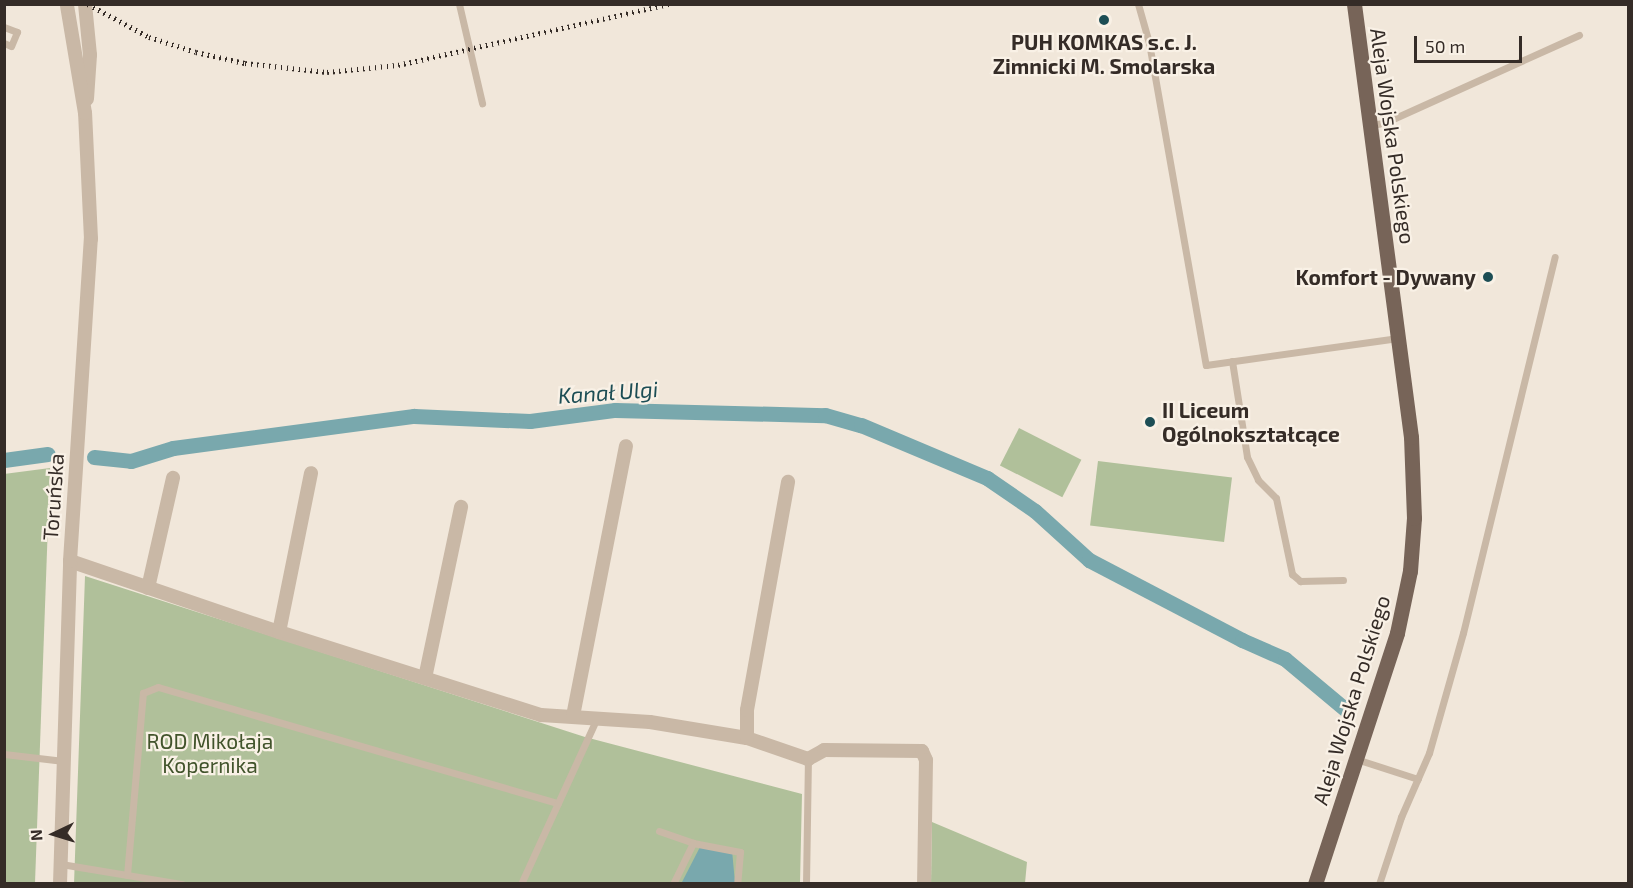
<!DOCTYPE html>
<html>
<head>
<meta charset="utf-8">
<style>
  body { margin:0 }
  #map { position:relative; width:1633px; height:888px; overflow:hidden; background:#f1e7da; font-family:"Exo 2",sans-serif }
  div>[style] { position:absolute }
  .green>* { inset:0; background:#b0c09a; transform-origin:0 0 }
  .water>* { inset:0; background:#79a8ad }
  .canal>* { height:15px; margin:-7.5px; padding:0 7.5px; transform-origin:7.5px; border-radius:7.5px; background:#79a8ad }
  .lane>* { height:7px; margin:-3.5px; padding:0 3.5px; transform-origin:3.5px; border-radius:3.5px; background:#c9b8a6 }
  .street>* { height:14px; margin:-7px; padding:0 7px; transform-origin:7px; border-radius:7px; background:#c9b8a6 }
  .primary>* { height:15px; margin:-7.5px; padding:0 7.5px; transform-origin:7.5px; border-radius:7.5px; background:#776458 }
  .rail>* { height:4.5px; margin-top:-2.25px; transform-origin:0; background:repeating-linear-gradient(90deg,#352c27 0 1.5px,transparent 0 6px) }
  .dots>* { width:16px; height:16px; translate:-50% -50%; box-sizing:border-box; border:3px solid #f9f1e6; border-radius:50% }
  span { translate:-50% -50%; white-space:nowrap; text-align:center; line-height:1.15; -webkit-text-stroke:4.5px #f9f1e6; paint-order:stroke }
  .poi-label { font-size:21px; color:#352c27; font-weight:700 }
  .right { translate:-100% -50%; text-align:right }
  .left { translate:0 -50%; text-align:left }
  .street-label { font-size:21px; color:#352c27 }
  .park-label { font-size:21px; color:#41532b }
  .water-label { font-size:22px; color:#1d4e55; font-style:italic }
  .frame { position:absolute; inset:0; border:6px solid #352c27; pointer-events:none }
  .north { position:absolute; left:24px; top:804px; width:60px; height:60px; -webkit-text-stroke:4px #f9f1e6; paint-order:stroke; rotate:266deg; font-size:16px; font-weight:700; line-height:24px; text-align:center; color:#352c27 }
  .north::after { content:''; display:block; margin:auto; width:21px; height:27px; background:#352c27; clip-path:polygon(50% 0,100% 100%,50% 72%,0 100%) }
  .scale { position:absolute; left:1414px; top:36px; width:108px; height:27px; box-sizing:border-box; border:3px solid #352c27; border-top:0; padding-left:8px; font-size:18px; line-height:21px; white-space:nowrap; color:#352c27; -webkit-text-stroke:4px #f9f1e6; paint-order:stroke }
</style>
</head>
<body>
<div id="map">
  <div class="green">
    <i style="left:1019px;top:428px;width:70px;height:42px;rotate:27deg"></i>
    <i style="left:1098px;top:461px;width:135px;height:65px;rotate:7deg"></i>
    <i style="clip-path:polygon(50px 468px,35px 883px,5px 883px,4px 474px)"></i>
    <i style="clip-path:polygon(85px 576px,585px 737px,802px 794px,800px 883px,74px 884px)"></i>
    <i style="clip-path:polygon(932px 822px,1027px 862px,1025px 883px,931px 884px)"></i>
  </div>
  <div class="water">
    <i style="clip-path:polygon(700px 847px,732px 850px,735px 883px,681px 884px)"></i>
  </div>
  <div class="canal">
    <i style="left:94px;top:457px;width:37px;rotate:6deg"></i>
    <i style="left:131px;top:461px;width:44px;rotate:-17.2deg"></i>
    <i style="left:173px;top:448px;width:243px;rotate:-7.6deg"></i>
    <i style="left:414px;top:416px;width:116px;rotate:2.5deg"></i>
    <i style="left:530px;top:421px;width:86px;rotate:-7.4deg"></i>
    <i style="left:615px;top:410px;width:210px;rotate:1.4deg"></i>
    <i style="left:825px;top:415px;width:37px;rotate:16deg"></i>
    <i style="left:861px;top:425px;width:137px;rotate:22.8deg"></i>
    <i style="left:987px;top:478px;width:58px;rotate:34.5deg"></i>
    <i style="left:1035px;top:511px;width:73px;rotate:42.2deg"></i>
    <i style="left:1089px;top:560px;width:173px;rotate:27.6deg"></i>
    <i style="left:1242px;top:640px;width:47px;rotate:23.8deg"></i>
    <i style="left:1285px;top:659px;width:80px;rotate:39.9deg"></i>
    <i style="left:4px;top:460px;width:44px;rotate:-7.8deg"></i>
  </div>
  <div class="lane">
    <i style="left:459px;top:4px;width:102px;rotate:76.9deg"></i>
    <i style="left:1138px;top:4px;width:41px;rotate:74.2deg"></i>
    <i style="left:1149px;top:43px;width:327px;rotate:80deg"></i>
    <i style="left:1206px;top:365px;width:194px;rotate:-8deg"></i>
    <i style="left:4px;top:27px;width:14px;rotate:21deg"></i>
    <i style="left:17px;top:32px;width:15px;rotate:113deg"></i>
    <i style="left:11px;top:46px;width:8px;rotate:-157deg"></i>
    <i style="left:1370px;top:125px;width:14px;rotate:-8deg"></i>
    <i style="left:1384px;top:123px;width:214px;rotate:-24.3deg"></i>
    <i style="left:1232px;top:361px;width:97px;rotate:81.1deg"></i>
    <i style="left:1247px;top:457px;width:25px;rotate:64deg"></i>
    <i style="left:1258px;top:480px;width:25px;rotate:45deg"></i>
    <i style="left:1276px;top:498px;width:78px;rotate:78.1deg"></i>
    <i style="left:1292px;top:574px;width:11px;rotate:41deg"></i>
    <i style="left:1300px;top:581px;width:43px;rotate:-1.3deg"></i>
    <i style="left:4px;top:754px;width:60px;rotate:6.7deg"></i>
    <i style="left:1356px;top:759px;width:65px;rotate:17.9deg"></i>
    <i style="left:558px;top:803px;width:94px;rotate:-65.4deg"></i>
    <i style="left:659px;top:831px;width:36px;rotate:19deg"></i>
    <i style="left:693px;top:843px;width:48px;rotate:10.8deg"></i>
    <i style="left:740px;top:852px;width:32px;rotate:95deg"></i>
    <i style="left:61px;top:864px;width:123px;rotate:9.4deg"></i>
    <i style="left:127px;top:875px;width:183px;rotate:-85deg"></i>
    <i style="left:143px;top:693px;width:16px;rotate:-22deg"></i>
    <i style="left:158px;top:687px;width:416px;rotate:16.2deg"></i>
    <i style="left:558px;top:803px;width:89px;rotate:114.6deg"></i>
    <i style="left:673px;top:884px;width:46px;rotate:-64deg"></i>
    <i style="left:806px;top:884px;width:125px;rotate:-89.1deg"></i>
    <i style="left:1379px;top:884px;width:71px;rotate:-71.8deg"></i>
    <i style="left:1401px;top:817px;width:70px;rotate:-66.4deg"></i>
    <i style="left:1429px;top:753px;width:125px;rotate:-74.2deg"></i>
    <i style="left:1463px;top:633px;width:387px;rotate:-76.3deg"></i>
  </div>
  <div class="street">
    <i style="left:85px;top:4px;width:51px;rotate:84.4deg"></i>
    <i style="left:90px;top:55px;width:44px;rotate:93.9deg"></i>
    <i style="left:70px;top:561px;width:221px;rotate:18.8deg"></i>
    <i style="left:279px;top:632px;width:275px;rotate:17.6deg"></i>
    <i style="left:541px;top:715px;width:109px;rotate:3.7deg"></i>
    <i style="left:650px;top:722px;width:98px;rotate:9.4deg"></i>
    <i style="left:747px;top:738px;width:65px;rotate:19deg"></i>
    <i style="left:808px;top:759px;width:18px;rotate:-29deg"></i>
    <i style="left:824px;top:750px;width:98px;rotate:0.6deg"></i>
    <i style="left:922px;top:751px;width:10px;rotate:66deg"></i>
    <i style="left:926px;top:760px;width:124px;rotate:90.9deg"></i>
    <i style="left:148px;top:588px;width:113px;rotate:-77.2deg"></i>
    <i style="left:279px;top:632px;width:162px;rotate:-78.6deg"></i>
    <i style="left:425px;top:678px;width:175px;rotate:-78.1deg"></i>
    <i style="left:573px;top:716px;width:275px;rotate:-78.9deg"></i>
    <i style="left:747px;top:738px;width:28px;rotate:-90deg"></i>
    <i style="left:747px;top:710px;width:232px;rotate:-79.8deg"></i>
    <i style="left:60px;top:884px;width:323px;rotate:-88.2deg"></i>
    <i style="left:70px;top:561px;width:323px;rotate:-86.3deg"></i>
    <i style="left:91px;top:239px;width:126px;rotate:-92.7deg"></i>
    <i style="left:85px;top:113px;width:109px;rotate:-99.5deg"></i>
  </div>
  <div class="primary">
    <i style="left:1315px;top:884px;width:264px;rotate:-71.9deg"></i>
    <i style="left:1397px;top:633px;width:63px;rotate:-78.2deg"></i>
    <i style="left:1410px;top:571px;width:53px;rotate:-85.7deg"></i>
    <i style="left:1414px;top:518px;width:81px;rotate:-92.1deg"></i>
    <i style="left:1411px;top:437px;width:437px;rotate:-97.5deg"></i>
  </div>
  <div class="rail">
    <i style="left:88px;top:4px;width:69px;rotate:28.4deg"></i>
    <i style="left:149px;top:37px;width:49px;rotate:17.7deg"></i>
    <i style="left:196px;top:52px;width:50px;rotate:12.7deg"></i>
    <i style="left:245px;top:63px;width:82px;rotate:6.3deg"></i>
    <i style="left:327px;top:72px;width:71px;rotate:-5.6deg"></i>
    <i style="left:398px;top:65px;width:278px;rotate:-12.7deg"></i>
  </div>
  <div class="dots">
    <i style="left:1104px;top:20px;background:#1d4e55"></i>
    <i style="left:1488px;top:277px;background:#1d4e55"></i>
    <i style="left:1150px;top:422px;background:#1d4e55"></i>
  </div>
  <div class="poi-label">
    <span style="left:1104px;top:54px">PUH KOMKAS s.c. J.<br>Zimnicki M. Smolarska</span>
    <span class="right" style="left:1476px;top:277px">Komfort - Dywany</span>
    <span class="left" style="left:1162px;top:422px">II Liceum<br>Ogólnokształcące</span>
  </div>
  <div class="street-label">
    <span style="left:1393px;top:136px;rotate:82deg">Aleja Wojska Polskiego</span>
    <span style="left:53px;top:497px;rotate:-86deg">Toruńska</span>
    <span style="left:1351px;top:700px;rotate:-73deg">Aleja Wojska Polskiego</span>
  </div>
  <div class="park-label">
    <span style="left:210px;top:753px">ROD Mikołaja<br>Kopernika</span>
  </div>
  <div class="water-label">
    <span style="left:608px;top:392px;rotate:-4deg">Kanał Ulgi</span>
  </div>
  <div class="frame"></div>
  <div class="north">N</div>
  <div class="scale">50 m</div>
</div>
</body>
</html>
